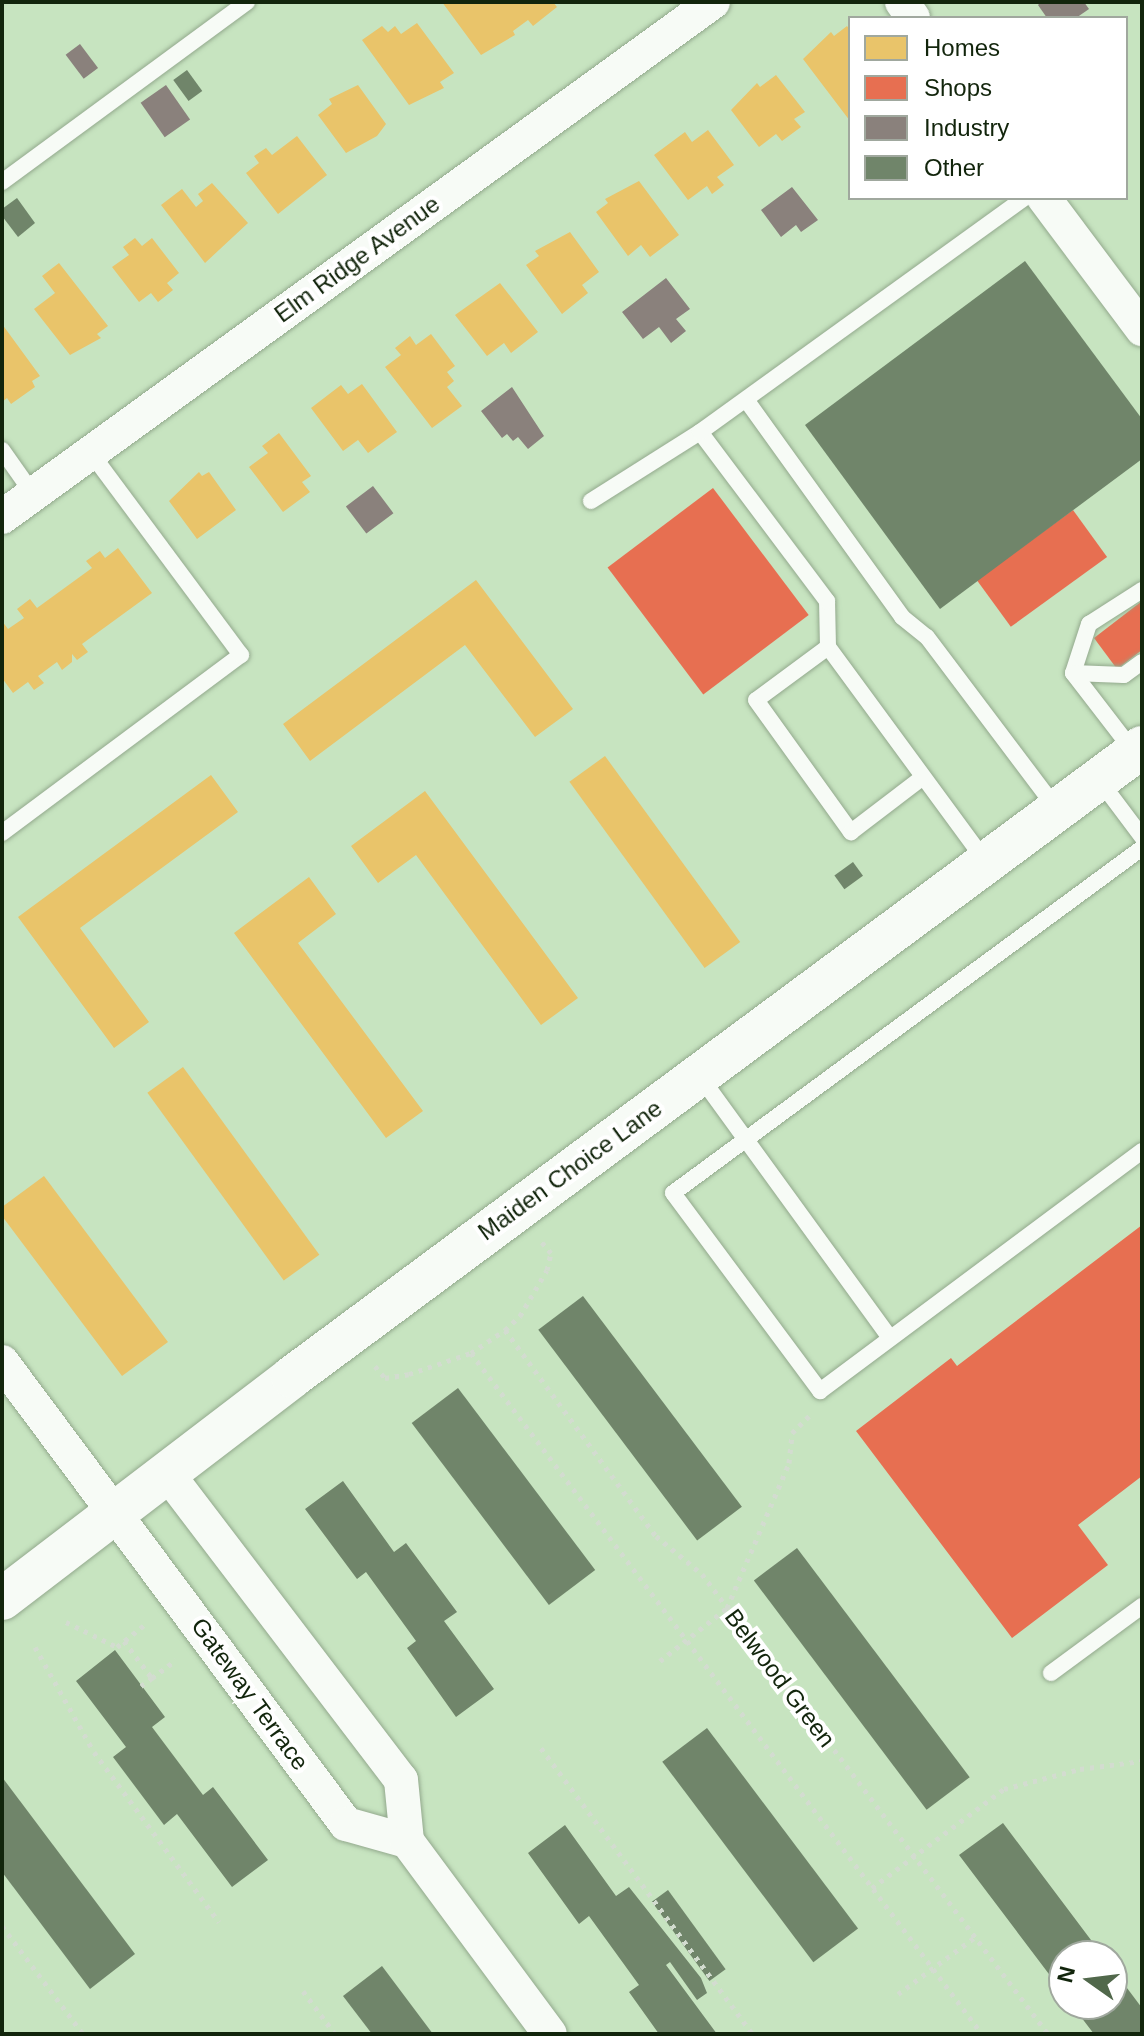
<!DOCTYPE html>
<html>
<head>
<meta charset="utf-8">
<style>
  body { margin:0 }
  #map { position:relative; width:1144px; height:2036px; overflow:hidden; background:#c7e4c0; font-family:Arial,sans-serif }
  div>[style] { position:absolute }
  .homes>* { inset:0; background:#e9c46a; transform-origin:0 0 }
  .shops>* { inset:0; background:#e76f51; transform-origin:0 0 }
  .industry>* { inset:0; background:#8a817c; transform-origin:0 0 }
  .building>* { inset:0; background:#70856a; transform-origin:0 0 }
  .path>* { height:5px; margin-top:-2.5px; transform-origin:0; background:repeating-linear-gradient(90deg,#d3dcd0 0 4px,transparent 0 10px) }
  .roads { filter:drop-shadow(0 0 2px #93a98d) drop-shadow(0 0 2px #93a98d) }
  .service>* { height:16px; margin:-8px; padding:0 8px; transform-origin:8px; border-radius:8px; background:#f7fbf6 }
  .minor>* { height:34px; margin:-17px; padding:0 17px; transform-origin:17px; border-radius:17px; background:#f7fbf6 }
  .tertiary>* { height:42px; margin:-21px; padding:0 21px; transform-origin:21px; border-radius:21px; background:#f7fbf6 }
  span { translate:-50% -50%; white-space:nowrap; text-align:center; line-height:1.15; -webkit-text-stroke:8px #fff; paint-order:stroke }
  .street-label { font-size:24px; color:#12250c }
  .frame { position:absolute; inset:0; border:4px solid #12250c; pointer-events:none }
  .legend { position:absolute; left:848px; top:16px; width:280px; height:184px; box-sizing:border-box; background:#fff; border:2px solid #a0a89e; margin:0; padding:10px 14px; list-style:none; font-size:24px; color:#12250c }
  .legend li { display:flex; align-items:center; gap:16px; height:40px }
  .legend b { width:40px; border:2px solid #a0a89e }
  .north { position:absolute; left:1048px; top:1940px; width:80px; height:80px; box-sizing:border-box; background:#fff; border:2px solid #a0a89e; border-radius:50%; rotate:284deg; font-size:22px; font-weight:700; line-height:32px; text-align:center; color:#12250c }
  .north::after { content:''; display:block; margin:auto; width:28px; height:36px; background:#51684b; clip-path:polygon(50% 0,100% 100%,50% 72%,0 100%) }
</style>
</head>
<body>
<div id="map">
  <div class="homes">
    <i style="clip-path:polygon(442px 2px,553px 2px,557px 7px,533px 26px,528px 20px,513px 31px,515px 35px,481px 55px)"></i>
    <i style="clip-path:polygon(417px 23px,454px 73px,440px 82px,444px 88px,409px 105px,362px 40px,382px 26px,388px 32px,395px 26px,401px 34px)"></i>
    <i style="clip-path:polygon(847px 26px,850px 30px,850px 121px,803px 59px,831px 32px,834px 36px)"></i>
    <i style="clip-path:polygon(776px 75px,805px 112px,794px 119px,801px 127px,782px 141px,776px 134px,759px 147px,731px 110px,757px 83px,760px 87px)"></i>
    <i style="clip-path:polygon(358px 85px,386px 124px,377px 136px,346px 153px,318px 115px,332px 104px,329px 99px)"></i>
    <i style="clip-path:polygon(708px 130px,734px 165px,717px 177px,724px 185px,712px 194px,707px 186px,688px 200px,654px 155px,685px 132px,692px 142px)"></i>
    <i style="clip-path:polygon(297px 136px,327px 175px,278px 214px,246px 173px,259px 163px,254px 156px,266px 148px,272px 155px)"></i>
    <i style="clip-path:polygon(639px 181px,679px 235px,650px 257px,641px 245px,628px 256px,596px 212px,608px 203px,605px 199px)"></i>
    <i style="clip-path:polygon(212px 183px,248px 223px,205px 263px,161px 205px,182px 189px,196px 207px,203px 201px,198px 194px)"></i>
    <i style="clip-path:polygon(570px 232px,599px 272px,582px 285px,588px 293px,562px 314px,526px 265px,539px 256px,535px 251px)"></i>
    <i style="clip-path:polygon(135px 238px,142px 246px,152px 238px,179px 273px,167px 283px,173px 290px,158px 302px,151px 293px,139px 302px,112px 267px,129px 255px,123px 247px)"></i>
    <i style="clip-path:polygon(59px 263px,108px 326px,97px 334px,101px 338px,70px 355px,34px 309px,55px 293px,42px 276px)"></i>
    <i style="clip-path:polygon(500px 283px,538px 332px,511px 353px,504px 343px,487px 356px,455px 315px)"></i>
    <i style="clip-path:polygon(2px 324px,40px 376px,32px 381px,35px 387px,11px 404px,7px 398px,2px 402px)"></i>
    <i style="clip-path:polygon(431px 334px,455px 366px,447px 372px,454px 381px,447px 387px,462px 406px,432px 428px,385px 367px,401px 355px,395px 348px,410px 336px,416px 345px)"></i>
    <i style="clip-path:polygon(362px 384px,397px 432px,368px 453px,358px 440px,343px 451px,311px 408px,341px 385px,348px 394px)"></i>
    <i style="clip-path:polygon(279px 433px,311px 476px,302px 482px,310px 492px,283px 512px,249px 467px,268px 453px,262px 446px)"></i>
    <i style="clip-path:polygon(199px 472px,202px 476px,209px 472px,236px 510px,197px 539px,169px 501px)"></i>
    <i style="clip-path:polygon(118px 548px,152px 593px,82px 644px,88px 652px,77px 660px,72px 654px,72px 662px,62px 670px,57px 662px,38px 676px,44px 683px,34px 690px,28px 682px,13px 693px,2px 678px,2px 621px,8px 629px,24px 618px,17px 609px,30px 599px,37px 608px,92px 568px,86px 561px,100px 551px,105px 558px)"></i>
    <i style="clip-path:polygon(476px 580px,573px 709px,535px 737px,465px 645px,310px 761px,283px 724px)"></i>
    <i style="left:605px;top:756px;width:230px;height:44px;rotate:54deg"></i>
    <i style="clip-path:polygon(211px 775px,238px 812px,80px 928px,149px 1022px,114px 1048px,18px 917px)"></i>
    <i style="clip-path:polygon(425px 791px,578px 998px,541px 1025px,416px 855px,378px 883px,351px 846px)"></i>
    <i style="clip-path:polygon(309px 877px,336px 914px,298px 943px,423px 1111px,386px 1138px,234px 933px)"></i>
    <i style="left:183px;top:1067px;width:232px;height:44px;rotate:54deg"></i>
    <i style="clip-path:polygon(44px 1176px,168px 1342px,122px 1376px,2px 1216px,2px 1207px)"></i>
  </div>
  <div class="shops">
    <i style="left:713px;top:488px;width:159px;height:132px;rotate:53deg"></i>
    <i style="left:1073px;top:510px;width:58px;height:119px;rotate:54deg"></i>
    <i style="clip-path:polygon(1142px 601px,1142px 650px,1117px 669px,1094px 638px)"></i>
    <i style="clip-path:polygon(1142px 1225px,1142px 1476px,1078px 1525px,1108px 1565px,1012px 1638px,856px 1431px,951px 1358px,957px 1366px)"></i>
  </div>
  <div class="industry">
    <i style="clip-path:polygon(1041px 2px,1084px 2px,1089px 9px,1076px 18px,1047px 18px,1038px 5px)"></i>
    <i style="left:80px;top:44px;width:30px;height:18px;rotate:53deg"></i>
    <i style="left:166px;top:85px;width:42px;height:31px;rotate:55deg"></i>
    <i style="clip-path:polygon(792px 187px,818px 220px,801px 232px,796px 225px,781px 237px,761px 210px)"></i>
    <i style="clip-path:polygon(666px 278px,690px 309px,676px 319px,686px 331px,671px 343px,659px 327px,643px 339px,622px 312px)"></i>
    <i style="clip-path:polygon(512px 387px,544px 436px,528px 449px,518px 437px,513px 441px,507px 434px,502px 438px,481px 411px)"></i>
    <i style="left:373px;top:486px;width:34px;height:34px;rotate:53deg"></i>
  </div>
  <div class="building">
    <i style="left:187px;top:70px;width:26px;height:17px;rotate:54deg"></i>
    <i style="clip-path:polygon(17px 198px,35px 223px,18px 237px,2px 216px,2px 209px)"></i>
    <i style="clip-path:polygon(1025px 261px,1142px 419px,1142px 459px,940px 609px,805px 425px)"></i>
    <i style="left:853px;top:862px;width:17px;height:23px;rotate:54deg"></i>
    <i style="left:583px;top:1296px;width:264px;height:56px;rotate:53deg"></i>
    <i style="left:458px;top:1388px;width:228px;height:58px;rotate:53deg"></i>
    <i style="clip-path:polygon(343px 1481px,394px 1552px,406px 1543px,457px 1612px,444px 1621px,494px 1689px,456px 1717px,407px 1648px,416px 1641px,366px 1572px,357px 1579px,305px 1509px)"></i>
    <i style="left:797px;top:1548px;width:287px;height:54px;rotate:53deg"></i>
    <i style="clip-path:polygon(115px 1650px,165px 1717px,152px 1727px,203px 1795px,213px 1787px,268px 1860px,232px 1887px,177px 1814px,164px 1825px,113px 1757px,126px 1747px,76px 1681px)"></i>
    <i style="left:707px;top:1728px;width:251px;height:56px;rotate:53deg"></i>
    <i style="clip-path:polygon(2px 1777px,135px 1954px,90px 1989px,2px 1872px)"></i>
    <i style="clip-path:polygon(1003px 1823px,1103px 1956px,1064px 1956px,1064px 1994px,959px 1855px)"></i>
    <i style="clip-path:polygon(565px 1825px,616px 1896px,629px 1887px,701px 1978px,707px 1993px,697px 2000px,670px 1962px,666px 1965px,717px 2034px,659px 2034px,629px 1992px,639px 1985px,589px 1916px,579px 1924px,528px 1853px)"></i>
    <i style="left:668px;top:1890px;width:98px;height:20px;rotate:54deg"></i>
    <i style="clip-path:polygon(382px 1966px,433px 2034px,372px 2034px,343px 1996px)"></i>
    <i style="clip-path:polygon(1112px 1968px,1142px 2008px,1142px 2034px,1094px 2034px,1071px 2004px,1112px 2004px)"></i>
  </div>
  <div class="path">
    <i style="left:505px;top:1330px;width:255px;rotate:53.8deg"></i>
    <i style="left:656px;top:1536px;width:60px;rotate:39.6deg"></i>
    <i style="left:702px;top:1574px;width:576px;rotate:53.05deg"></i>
    <i style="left:471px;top:1353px;width:851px;rotate:53.12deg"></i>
    <i style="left:375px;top:1366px;width:16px;rotate:50deg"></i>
    <i style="left:385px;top:1378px;width:24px;rotate:-9deg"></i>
    <i style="left:409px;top:1374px;width:65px;rotate:-18.7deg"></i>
    <i style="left:471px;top:1353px;width:41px;rotate:-34.1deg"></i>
    <i style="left:505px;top:1330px;width:21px;rotate:-43deg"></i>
    <i style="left:520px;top:1316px;width:53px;rotate:-59.6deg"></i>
    <i style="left:547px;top:1270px;width:17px;rotate:-77deg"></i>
    <i style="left:551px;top:1253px;width:16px;rotate:-130deg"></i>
    <i style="left:66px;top:1622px;width:57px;rotate:26.1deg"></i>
    <i style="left:117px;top:1647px;width:38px;rotate:-39deg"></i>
    <i style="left:124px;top:1641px;width:46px;rotate:52.9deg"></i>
    <i style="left:152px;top:1678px;width:30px;rotate:-37deg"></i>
    <i style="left:35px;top:1647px;width:120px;rotate:60.7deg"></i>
    <i style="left:94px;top:1752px;width:211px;rotate:53.7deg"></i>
    <i style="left:660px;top:1661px;width:85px;rotate:-38.3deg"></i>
    <i style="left:727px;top:1608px;width:158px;rotate:-66.8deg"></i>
    <i style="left:789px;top:1463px;width:30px;rotate:-84deg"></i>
    <i style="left:792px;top:1433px;width:27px;rotate:-45deg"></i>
    <i style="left:141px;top:1686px;width:14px;rotate:-36deg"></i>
    <i style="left:541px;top:1748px;width:356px;rotate:53.5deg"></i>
    <i style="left:872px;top:1888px;width:165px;rotate:-36.9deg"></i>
    <i style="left:1004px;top:1789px;width:79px;rotate:-14.7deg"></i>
    <i style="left:1080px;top:1769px;width:63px;rotate:-7.4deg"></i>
    <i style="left:2px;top:1926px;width:135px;rotate:53.1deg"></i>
    <i style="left:303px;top:1991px;width:54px;rotate:53.3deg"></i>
    <i style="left:898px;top:1994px;width:96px;rotate:-36.5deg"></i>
  </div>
  <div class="roads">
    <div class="service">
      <i style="left:2px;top:182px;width:304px;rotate:-36.3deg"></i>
      <i style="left:747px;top:401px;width:266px;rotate:54.3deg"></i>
      <i style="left:902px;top:617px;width:32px;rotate:39deg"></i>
      <i style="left:927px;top:637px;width:214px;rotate:53deg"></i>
      <i style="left:2px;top:450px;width:54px;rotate:54.8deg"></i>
      <i style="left:591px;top:501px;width:129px;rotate:-32.3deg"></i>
      <i style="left:828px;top:647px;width:89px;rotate:143.6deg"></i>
      <i style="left:756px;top:700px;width:163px;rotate:54.3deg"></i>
      <i style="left:851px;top:832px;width:89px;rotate:-37.3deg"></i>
      <i style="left:1073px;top:673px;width:52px;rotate:-71.9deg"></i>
      <i style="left:1089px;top:624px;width:63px;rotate:-32.7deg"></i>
      <i style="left:1073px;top:673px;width:98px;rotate:52.4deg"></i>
      <i style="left:1073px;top:673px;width:51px;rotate:2.2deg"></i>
      <i style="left:1124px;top:675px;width:22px;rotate:-36deg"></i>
      <i style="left:1100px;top:781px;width:70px;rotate:53.1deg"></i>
      <i style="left:2px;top:833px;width:298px;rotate:-36.7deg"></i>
      <i style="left:241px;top:655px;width:253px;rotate:-126.6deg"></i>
      <i style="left:1142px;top:848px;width:582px;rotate:143.66deg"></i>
      <i style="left:673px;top:1193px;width:247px;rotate:53.4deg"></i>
      <i style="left:820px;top:1391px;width:402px;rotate:-36.7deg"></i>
      <i style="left:986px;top:862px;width:267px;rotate:-126.3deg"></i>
      <i style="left:828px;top:647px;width:46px;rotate:-91.2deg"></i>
      <i style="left:827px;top:601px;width:211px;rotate:-126.9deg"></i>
      <i style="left:700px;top:432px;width:400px;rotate:-35.8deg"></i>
      <i style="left:699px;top:1075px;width:325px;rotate:54deg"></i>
      <i style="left:1051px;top:1673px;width:113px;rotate:-36.4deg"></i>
    </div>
    <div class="minor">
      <i style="left:902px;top:2px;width:19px;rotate:55deg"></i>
      <i style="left:1044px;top:198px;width:164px;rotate:53.2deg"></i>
      <i style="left:2px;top:517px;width:878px;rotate:-35.92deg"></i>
      <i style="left:2px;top:1362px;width:576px;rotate:53.33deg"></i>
      <i style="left:346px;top:1824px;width:63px;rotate:15.6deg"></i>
      <i style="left:167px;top:1473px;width:386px;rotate:52.7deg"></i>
      <i style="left:401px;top:1780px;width:61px;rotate:84.4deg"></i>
      <i style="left:407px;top:1841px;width:240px;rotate:53.5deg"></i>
    </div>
    <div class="tertiary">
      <i style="left:2px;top:1599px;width:365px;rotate:-37.4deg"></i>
      <i style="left:292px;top:1377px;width:1058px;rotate:-36.54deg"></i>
    </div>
  </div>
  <div class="street-label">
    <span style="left:357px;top:259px;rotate:-36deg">Elm Ridge Avenue</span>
    <span style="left:570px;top:1170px;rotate:-36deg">Maiden Choice Lane</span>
    <span style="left:780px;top:1678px;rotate:53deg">Belwood Green</span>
    <span style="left:250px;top:1694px;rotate:54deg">Gateway Terrace</span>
  </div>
  <div class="frame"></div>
  <ul class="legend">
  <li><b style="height:22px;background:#e9c46a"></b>Homes</li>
  <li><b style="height:22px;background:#e76f51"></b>Shops</li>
  <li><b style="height:22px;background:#8a817c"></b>Industry</li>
  <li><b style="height:22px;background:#70856a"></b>Other</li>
  </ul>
  <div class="north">N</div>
</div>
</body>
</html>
